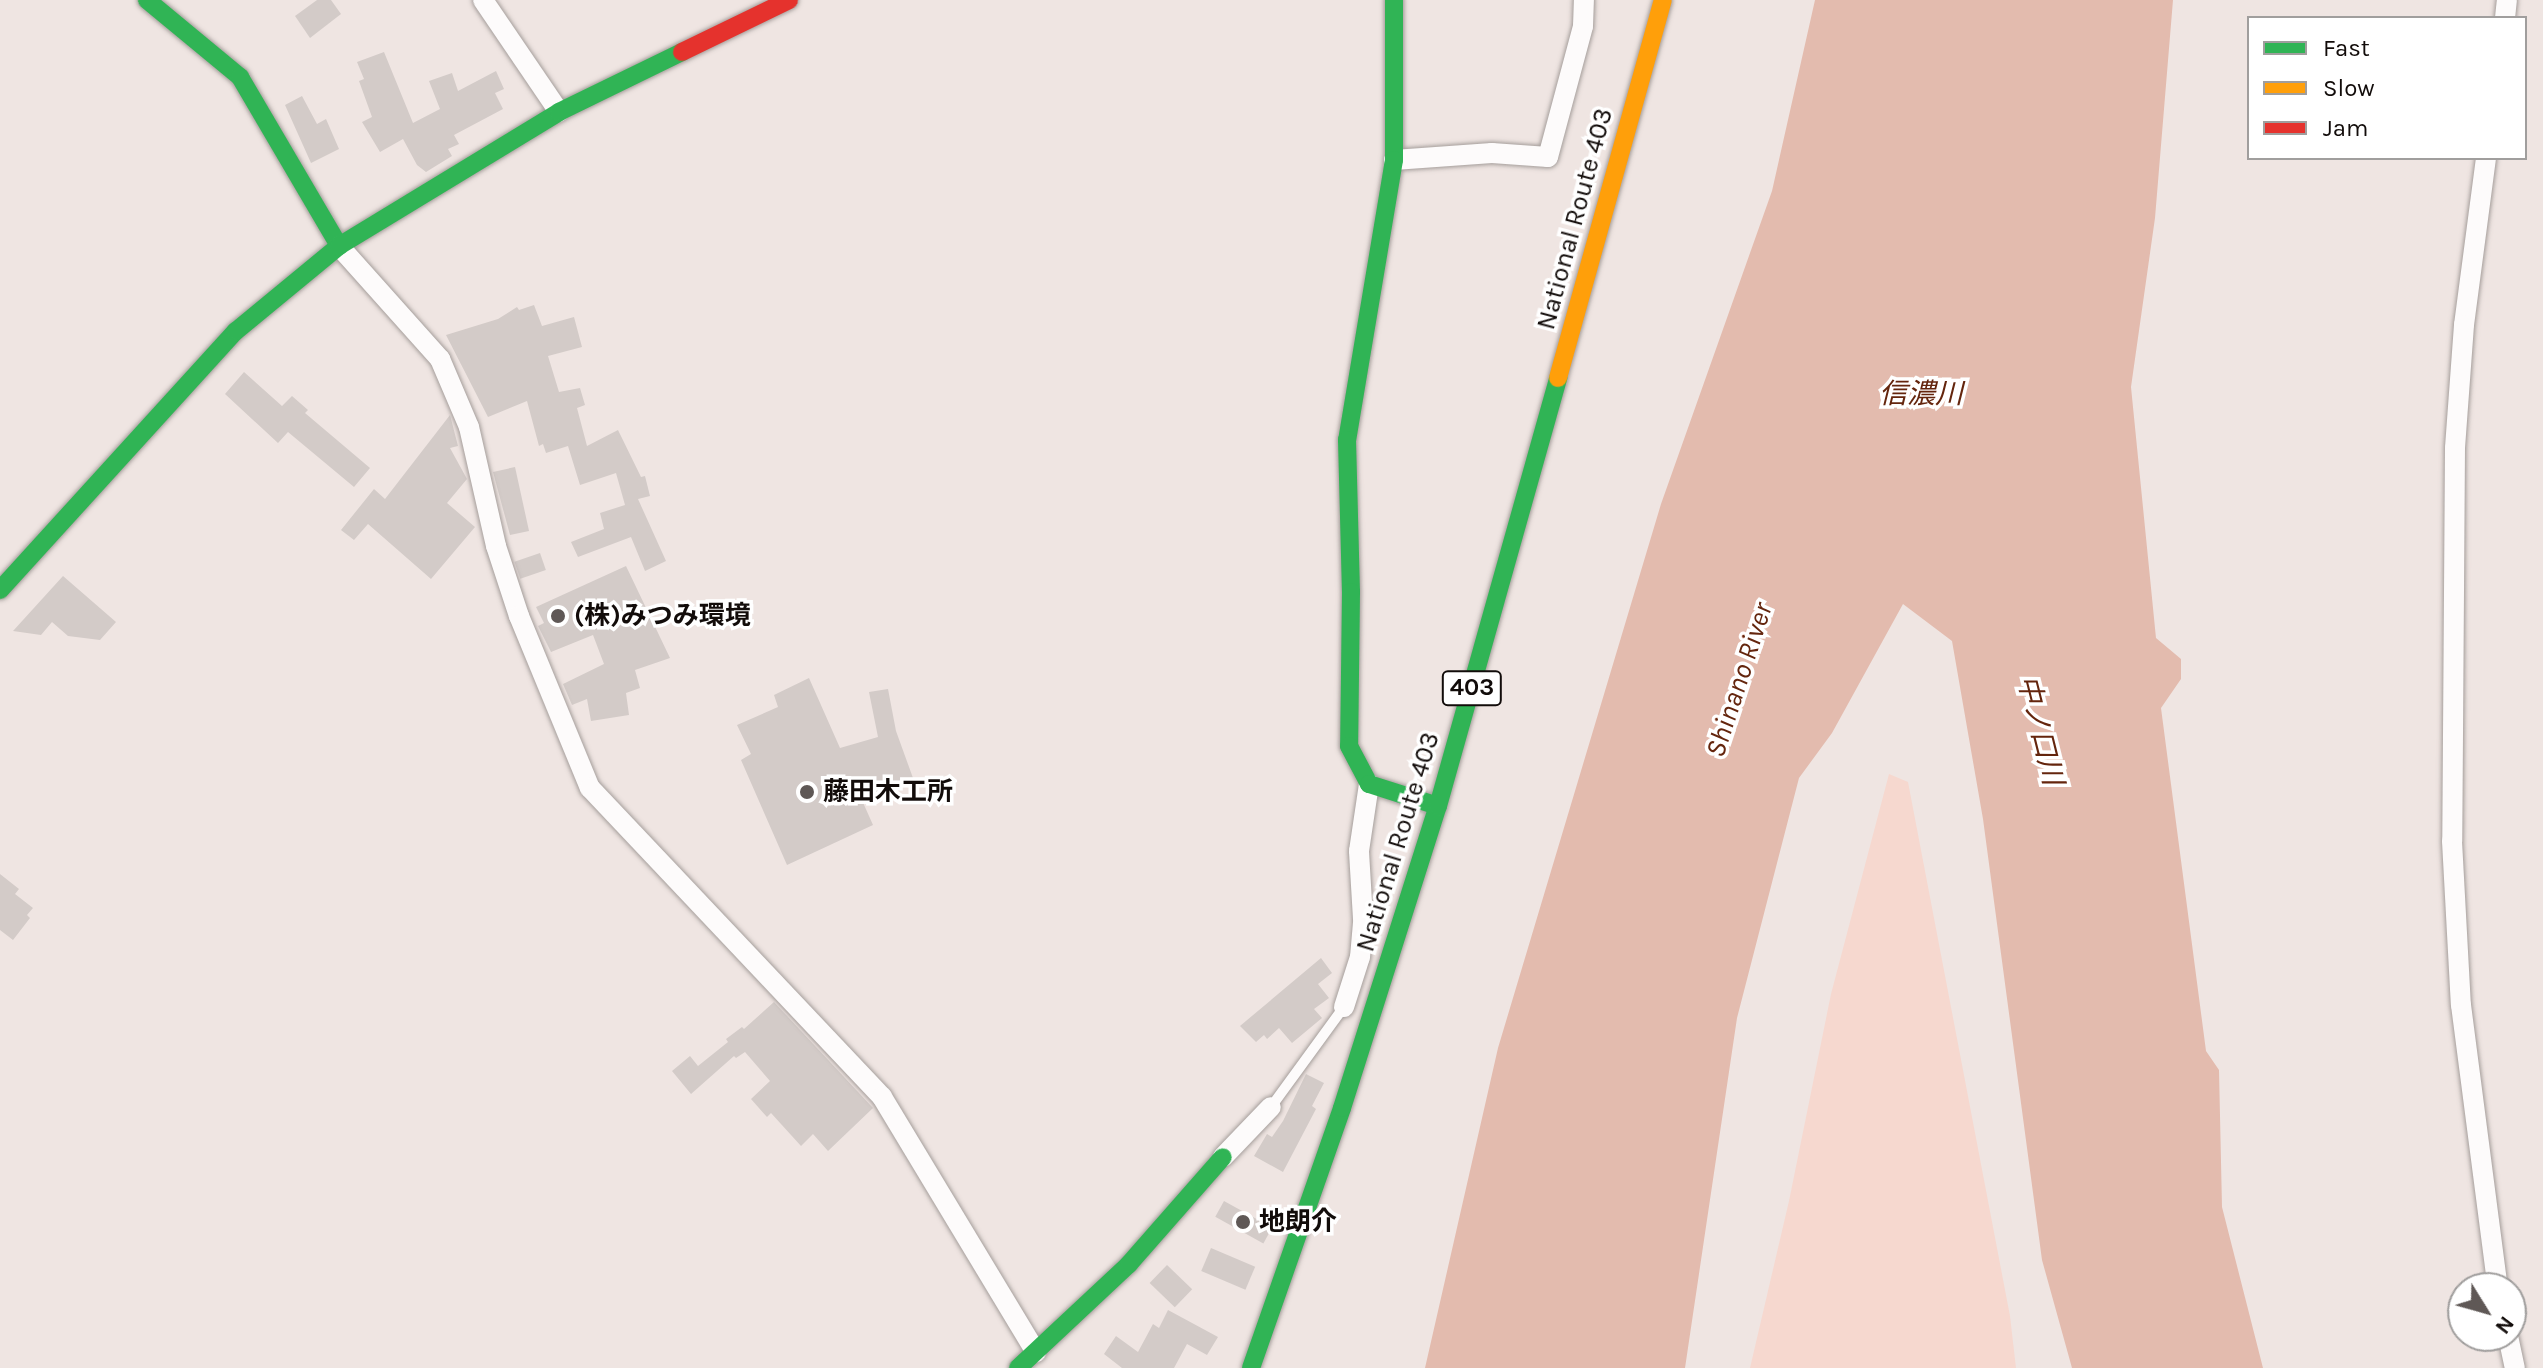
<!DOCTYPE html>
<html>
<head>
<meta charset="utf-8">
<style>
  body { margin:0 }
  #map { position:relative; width:2543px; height:1368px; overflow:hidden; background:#efe5e2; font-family:Karla,"Noto Sans JP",sans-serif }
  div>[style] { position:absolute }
  .green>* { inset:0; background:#f6d8cf }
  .water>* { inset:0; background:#e3bbae }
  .building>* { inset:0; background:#d3cbc8; transform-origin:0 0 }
  .roads { filter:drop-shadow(0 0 2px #a59e9b) drop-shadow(0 0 2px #a59e9b) }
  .lane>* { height:10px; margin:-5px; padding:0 5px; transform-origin:5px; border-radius:5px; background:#fdfbfb }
  .street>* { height:20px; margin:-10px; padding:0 10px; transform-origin:10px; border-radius:10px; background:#fdfbfb }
  .fast>* { height:18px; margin:-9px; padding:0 9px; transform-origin:9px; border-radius:9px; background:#30b455 }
  .slow>* { height:18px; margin:-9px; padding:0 9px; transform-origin:9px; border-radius:9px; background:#ff9f0a }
  .jam>* { height:18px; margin:-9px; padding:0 9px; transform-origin:9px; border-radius:9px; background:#e5322d }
  .dots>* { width:22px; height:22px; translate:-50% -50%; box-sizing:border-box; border:4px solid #fff; border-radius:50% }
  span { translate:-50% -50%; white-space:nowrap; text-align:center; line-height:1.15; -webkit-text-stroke:7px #fff; paint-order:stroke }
  .shield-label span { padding:2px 6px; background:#fff; border:2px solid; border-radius:6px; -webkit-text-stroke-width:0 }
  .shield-label { font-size:24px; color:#120c0a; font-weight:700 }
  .street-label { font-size:26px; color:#120c0a }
  .poi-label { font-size:26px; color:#120c0a; font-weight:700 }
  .left { translate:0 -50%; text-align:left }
  .water-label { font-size:28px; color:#64250d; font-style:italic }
  .legend { position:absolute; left:2247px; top:16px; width:280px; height:144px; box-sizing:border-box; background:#fff; border:2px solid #a09e9d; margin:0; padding:10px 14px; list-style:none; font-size:24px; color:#120c0a }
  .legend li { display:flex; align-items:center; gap:16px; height:40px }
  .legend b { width:40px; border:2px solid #a09e9d }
  .north { position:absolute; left:2447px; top:1272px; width:80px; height:80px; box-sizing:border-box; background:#fff; border:2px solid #a09e9d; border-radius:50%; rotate:127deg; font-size:22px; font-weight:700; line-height:32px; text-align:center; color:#120c0a }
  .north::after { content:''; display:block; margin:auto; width:28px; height:36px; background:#5f5856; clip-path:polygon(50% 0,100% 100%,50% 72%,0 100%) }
</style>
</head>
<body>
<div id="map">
  <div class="green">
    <i style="clip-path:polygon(1889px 774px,1908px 782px,2010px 1316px,2016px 1368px,1750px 1368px,1789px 1201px,1831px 994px)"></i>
  </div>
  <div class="water">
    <i style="clip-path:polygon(1815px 0,2173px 0,2155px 218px,2131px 387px,2156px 638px,2181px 659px,2181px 679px,2161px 708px,2206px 1051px,2219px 1070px,2222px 1207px,2263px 1368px,2072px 1368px,2042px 1260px,1983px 819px,1952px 641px,1903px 604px,1832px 733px,1799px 778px,1737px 1018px,1685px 1368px,1425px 1368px,1498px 1048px,1661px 504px,1772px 191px)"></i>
  </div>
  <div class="building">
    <i style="clip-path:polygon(317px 0,331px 0,341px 14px,310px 38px,295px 16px)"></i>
    <i style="clip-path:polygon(384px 52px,413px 123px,440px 109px,429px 81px,452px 73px,458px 91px,496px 71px,504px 89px,495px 93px,503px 109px,454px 135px,459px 144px,448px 149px,452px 156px,426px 172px,417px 165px,403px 139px,380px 152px,362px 122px,372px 117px,359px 81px,364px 79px,357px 62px)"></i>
    <i style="clip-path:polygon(302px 96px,317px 124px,326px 119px,339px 149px,311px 163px,285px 105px)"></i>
    <i style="clip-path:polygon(534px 305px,542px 326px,574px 317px,582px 347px,548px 356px,559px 392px,580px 388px,585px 405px,577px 408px,587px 446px,618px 430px,641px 477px,645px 476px,650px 496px,638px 499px,666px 561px,645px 571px,631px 537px,578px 557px,571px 542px,604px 529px,600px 513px,625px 505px,616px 473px,580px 485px,568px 446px,546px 453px,543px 444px,539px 446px,527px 401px,488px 417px,446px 335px,498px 319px,517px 307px,519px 310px)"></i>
    <i style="clip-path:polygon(244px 372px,282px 406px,292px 396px,308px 410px,305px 413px,370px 468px,354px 487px,288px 432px,278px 443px,225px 394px)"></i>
    <i style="clip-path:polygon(450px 415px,458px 446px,450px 448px,467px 479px,447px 503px,475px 527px,431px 579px,368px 524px,354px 540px,341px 530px,374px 489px,385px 499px)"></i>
    <i style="clip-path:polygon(515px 467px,529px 531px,510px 535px,493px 472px)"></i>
    <i style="left:540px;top:553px;width:18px;height:27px;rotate:71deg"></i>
    <i style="clip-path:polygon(626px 566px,670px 658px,635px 670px,640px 688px,626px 693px,629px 715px,591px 721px,587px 699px,572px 705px,563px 684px,604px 664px,593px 635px,551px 652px,538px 626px,544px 623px,536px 607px)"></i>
    <i style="clip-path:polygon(63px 576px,116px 622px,100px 640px,68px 636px,52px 622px,41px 635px,13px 631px)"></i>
    <i style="clip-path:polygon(809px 678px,840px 748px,878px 737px,869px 692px,888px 689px,896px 731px,913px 778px,861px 798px,873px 825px,787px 865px,741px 760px,751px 754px,737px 725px,778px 707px,774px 695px)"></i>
    <i style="clip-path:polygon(0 874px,19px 889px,15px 894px,33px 908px,27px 915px,30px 918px,13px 940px,0 930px)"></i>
    <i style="clip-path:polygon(1321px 958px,1332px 973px,1318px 984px,1329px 998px,1314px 1009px,1322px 1018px,1292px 1043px,1279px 1028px,1267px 1039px,1264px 1035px,1256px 1042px,1240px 1026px)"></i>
    <i style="clip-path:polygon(774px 1002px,873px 1108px,828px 1151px,813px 1134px,801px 1146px,771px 1113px,767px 1117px,751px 1099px,770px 1081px,745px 1052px,736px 1058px,734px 1056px,691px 1094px,672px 1071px,690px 1056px,698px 1066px,728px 1042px,726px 1039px,742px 1027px,744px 1029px)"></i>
    <i style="clip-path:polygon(1306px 1074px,1324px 1083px,1312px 1106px,1316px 1109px,1283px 1172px,1254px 1156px,1267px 1134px,1272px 1137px,1283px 1121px)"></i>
    <i style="left:1224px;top:1201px;width:55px;height:18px;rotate:29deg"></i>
    <i style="left:1211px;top:1248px;width:48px;height:25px;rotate:23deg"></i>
    <i style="left:1167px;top:1265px;width:35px;height:25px;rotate:44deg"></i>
    <i style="clip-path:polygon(1168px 1310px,1218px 1337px,1207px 1355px,1187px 1344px,1174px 1368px,1122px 1368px,1104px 1354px,1116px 1336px,1138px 1352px,1153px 1324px,1159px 1328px)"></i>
  </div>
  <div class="roads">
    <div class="lane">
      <i style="left:1271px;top:1107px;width:124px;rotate:-53.9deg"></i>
    </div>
    <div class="street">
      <i style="left:483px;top:0;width:135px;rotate:55.8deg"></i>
      <i style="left:2505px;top:18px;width:18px;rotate:-84deg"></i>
      <i style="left:2486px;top:158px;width:168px;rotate:97.5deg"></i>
      <i style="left:2464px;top:325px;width:123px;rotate:94.2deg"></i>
      <i style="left:2455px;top:448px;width:393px;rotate:90.4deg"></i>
      <i style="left:2452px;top:841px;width:164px;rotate:86.9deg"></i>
      <i style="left:2461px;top:1005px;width:285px;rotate:82.6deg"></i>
      <i style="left:1394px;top:160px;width:98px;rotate:-4.1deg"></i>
      <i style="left:1492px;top:153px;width:56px;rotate:4.1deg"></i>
      <i style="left:1548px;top:157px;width:136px;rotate:-75deg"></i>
      <i style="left:1583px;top:26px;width:26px;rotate:-88deg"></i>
      <i style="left:339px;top:246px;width:152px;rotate:48.2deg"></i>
      <i style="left:440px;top:359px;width:74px;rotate:66.9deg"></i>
      <i style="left:469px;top:427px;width:122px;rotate:77.2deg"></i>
      <i style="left:496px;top:546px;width:74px;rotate:71.8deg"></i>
      <i style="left:519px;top:616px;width:186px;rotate:67.6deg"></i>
      <i style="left:590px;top:788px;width:425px;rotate:46.6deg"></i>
      <i style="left:882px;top:1097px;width:298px;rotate:58.9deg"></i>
      <i style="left:1344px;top:1007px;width:52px;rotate:-72.3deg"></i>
      <i style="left:1360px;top:957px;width:38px;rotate:-85deg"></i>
      <i style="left:1363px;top:919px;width:68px;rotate:-93.4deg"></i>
      <i style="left:1359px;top:851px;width:68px;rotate:-81.5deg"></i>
      <i style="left:1223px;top:1157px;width:69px;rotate:-46.2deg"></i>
      <i style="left:2508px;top:1336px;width:33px;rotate:78deg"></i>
    </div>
    <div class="fast">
      <i style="left:147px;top:0;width:121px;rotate:39.6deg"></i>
      <i style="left:240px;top:77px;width:196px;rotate:59.6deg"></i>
      <i style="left:1394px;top:0;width:160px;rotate:90deg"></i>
      <i style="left:1394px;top:160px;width:284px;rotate:99.5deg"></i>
      <i style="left:1347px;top:440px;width:152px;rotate:88.5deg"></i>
      <i style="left:1351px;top:592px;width:154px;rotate:90.7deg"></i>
      <i style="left:1349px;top:746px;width:43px;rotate:62.2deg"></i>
      <i style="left:1369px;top:784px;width:72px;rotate:17.7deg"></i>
      <i style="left:0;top:590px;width:350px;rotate:-47.7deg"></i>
      <i style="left:236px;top:331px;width:134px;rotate:-39.5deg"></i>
      <i style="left:339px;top:246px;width:258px;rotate:-31.3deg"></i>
      <i style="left:559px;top:112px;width:137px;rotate:-26deg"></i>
      <i style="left:1018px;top:1368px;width:152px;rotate:-43.1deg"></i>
      <i style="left:1129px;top:1264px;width:142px;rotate:-48.7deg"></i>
      <i style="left:1251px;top:1368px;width:275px;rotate:-70.7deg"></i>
      <i style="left:1342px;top:1108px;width:317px;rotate:-72.4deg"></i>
      <i style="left:1438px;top:806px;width:445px;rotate:-74.3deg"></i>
    </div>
    <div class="slow">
      <i style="left:1558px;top:378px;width:392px;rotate:-74.5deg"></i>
    </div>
    <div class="jam">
      <i style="left:682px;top:52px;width:119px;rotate:-25.9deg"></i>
    </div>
  </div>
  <div class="dots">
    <i style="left:558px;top:616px;background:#5f5856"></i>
    <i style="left:807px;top:792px;background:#5f5856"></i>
    <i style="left:1243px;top:1222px;background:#5f5856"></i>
  </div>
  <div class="shield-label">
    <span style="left:1472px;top:688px">403</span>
  </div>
  <div class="street-label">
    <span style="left:1575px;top:219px;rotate:-75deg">National Route 403</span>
    <span style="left:1398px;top:842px;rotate:-73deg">National Route 403</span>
  </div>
  <div class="poi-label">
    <span class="left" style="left:574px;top:616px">(株)みつみ環境</span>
    <span class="left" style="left:823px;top:792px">藤田木工所</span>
    <span class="left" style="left:1259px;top:1222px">地朗介</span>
  </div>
  <div class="water-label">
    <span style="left:1921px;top:394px">信濃川</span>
    <span style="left:1739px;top:680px;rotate:-72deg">Shinano River</span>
    <span style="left:2040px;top:730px;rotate:76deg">中ノ口川</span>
  </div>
  <ul class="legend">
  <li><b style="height:10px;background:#30b455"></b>Fast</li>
  <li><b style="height:10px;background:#ff9f0a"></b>Slow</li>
  <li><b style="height:10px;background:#e5322d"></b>Jam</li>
  </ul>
  <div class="north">N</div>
</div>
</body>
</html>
